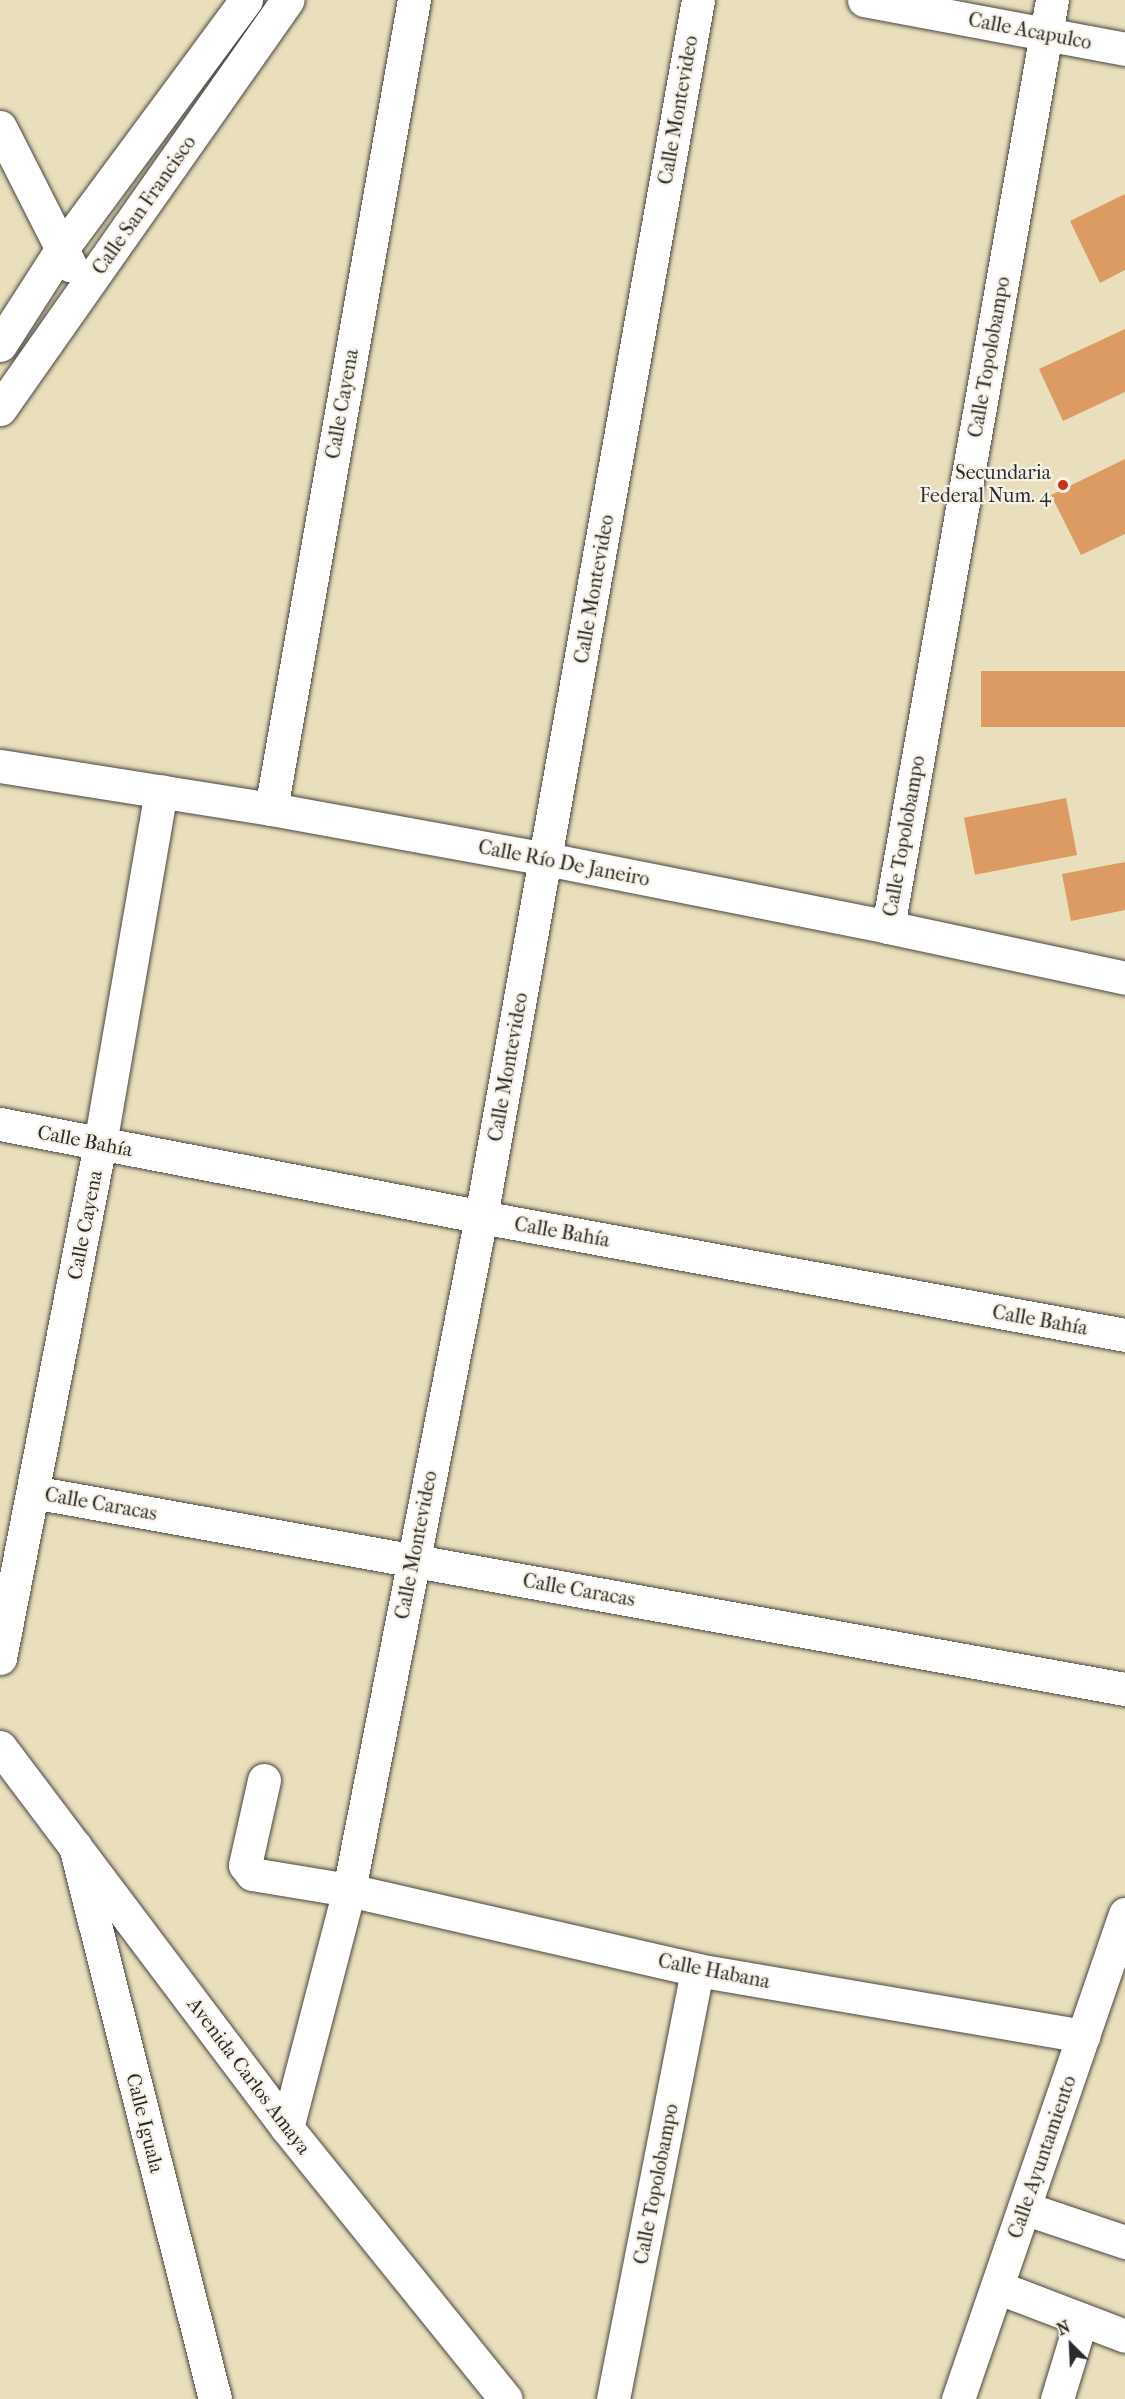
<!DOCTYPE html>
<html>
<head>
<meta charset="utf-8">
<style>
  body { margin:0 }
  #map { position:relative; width:1125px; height:2399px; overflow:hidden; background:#eadfbc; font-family:"IM FELL French Canon",serif }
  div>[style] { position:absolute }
  .building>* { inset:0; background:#dc9b62; transform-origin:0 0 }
  .roads { filter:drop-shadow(0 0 2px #484641) drop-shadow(0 0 2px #484641) }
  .minor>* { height:33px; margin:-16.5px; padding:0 16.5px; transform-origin:16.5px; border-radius:16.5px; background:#fff }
  .major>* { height:33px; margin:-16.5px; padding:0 16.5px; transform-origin:16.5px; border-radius:16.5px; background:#fff }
  .dots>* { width:16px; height:16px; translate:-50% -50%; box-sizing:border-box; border:3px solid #f7f3e8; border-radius:50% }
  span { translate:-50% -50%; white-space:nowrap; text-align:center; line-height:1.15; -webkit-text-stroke:4.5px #f7f3e8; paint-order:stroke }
  .street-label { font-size:20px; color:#2b2b2b }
  .poi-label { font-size:20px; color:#2b2b2b }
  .right { translate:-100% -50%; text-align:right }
  .north { position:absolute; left:1041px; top:2315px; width:60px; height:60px; -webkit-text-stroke:4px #f7f3e8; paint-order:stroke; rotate:336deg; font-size:16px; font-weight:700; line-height:24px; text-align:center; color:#2b2b2b }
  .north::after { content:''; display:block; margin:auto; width:21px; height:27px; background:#2b2b2b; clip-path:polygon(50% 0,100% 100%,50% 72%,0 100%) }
</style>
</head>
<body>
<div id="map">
  <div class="building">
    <i style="clip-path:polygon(1125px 194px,1125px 270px,1100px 283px,1070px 221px)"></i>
    <i style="clip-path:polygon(1125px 329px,1125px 392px,1063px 421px,1039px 369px)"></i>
    <i style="clip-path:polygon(1125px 459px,1125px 534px,1081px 555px,1051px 495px)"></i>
    <i style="left:1125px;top:671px;width:56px;height:144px;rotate:90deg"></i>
    <i style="left:1066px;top:798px;width:58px;height:104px;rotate:79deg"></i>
    <i style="clip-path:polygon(1125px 862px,1125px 910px,1071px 921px,1062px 874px)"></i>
  </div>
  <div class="roads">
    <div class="minor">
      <i style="left:864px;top:0;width:266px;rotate:10.6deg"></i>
      <i style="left:0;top:127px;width:155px;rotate:63.1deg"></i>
      <i style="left:0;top:345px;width:113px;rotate:-57.3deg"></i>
      <i style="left:61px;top:250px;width:311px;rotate:-53.5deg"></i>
      <i style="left:0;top:409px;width:500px;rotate:-54.9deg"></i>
      <i style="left:0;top:766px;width:274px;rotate:9deg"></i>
      <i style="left:271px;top:809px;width:280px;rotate:10.3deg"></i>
      <i style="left:546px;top:859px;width:349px;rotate:11.2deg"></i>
      <i style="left:888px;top:927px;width:242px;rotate:12.1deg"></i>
      <i style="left:271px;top:809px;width:822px;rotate:-79.98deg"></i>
      <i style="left:888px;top:927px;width:941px;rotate:-79.97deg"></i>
      <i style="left:0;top:1124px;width:490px;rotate:10.9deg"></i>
      <i style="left:481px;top:1217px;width:655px;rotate:10.38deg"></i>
      <i style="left:33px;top:1492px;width:1110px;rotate:10.23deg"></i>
      <i style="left:0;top:1658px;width:524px;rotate:-78.99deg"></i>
      <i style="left:100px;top:1144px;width:358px;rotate:-80.2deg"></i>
      <i style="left:264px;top:1780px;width:87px;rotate:102.6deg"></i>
      <i style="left:245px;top:1865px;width:11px;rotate:52deg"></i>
      <i style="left:252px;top:1874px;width:98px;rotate:9.4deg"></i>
      <i style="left:349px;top:1890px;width:357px;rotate:12.9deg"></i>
      <i style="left:697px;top:1970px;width:392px;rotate:9.7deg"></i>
      <i style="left:75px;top:1846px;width:570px;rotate:75.79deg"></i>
      <i style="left:287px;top:2128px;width:246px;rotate:-75.4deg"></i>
      <i style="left:349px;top:1890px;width:686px;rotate:-78.9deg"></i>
      <i style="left:481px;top:1217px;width:1236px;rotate:-79.89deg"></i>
      <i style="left:1024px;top:2208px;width:107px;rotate:18.6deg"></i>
      <i style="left:997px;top:2287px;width:137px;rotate:20.9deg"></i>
      <i style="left:613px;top:2399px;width:437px;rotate:-78.9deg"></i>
      <i style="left:1057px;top:2399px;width:83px;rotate:-73.1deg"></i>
    </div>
    <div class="major">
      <i style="left:0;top:1747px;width:477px;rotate:53deg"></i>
      <i style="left:287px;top:2128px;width:348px;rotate:51.1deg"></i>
      <i style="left:958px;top:2399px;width:513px;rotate:-71deg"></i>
    </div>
  </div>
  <div class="dots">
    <i style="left:1063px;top:485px;background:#c8321e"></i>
  </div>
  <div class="street-label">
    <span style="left:1030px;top:31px;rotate:11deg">Calle Acapulco</span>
    <span style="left:678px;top:110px;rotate:-80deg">Calle Montevideo</span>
    <span style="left:144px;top:205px;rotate:-55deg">Calle San Francisco</span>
    <span style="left:989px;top:357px;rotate:-80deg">Calle Topolobampo</span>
    <span style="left:342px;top:404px;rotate:-80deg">Calle Cayena</span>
    <span style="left:594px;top:589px;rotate:-80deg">Calle Montevideo</span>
    <span style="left:904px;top:836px;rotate:-80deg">Calle Topolobampo</span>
    <span style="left:564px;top:863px;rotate:11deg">Calle Río De Janeiro</span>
    <span style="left:508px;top:1067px;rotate:-80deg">Calle Montevideo</span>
    <span style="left:85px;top:1141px;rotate:11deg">Calle Bahía</span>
    <span style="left:85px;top:1225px;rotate:-79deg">Calle Cayena</span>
    <span style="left:562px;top:1232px;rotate:10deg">Calle Bahía</span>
    <span style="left:1040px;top:1320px;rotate:10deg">Calle Bahía</span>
    <span style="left:101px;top:1504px;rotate:10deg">Calle Caracas</span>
    <span style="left:416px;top:1545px;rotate:-79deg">Calle Montevideo</span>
    <span style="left:579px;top:1590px;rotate:10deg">Calle Caracas</span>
    <span style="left:714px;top:1971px;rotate:11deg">Calle Habana</span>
    <span style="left:249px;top:2076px;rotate:53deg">Avenida Carlos Amaya</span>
    <span style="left:145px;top:2123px;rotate:76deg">Calle Iguala</span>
    <span style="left:1042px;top:2157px;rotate:-71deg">Calle Ayuntamiento</span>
    <span style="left:656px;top:2184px;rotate:-79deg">Calle Topolobampo</span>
  </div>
  <div class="poi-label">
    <span class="right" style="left:1051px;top:484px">Secundaria<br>Federal Num. 4</span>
  </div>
  <div class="north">N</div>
</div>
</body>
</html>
